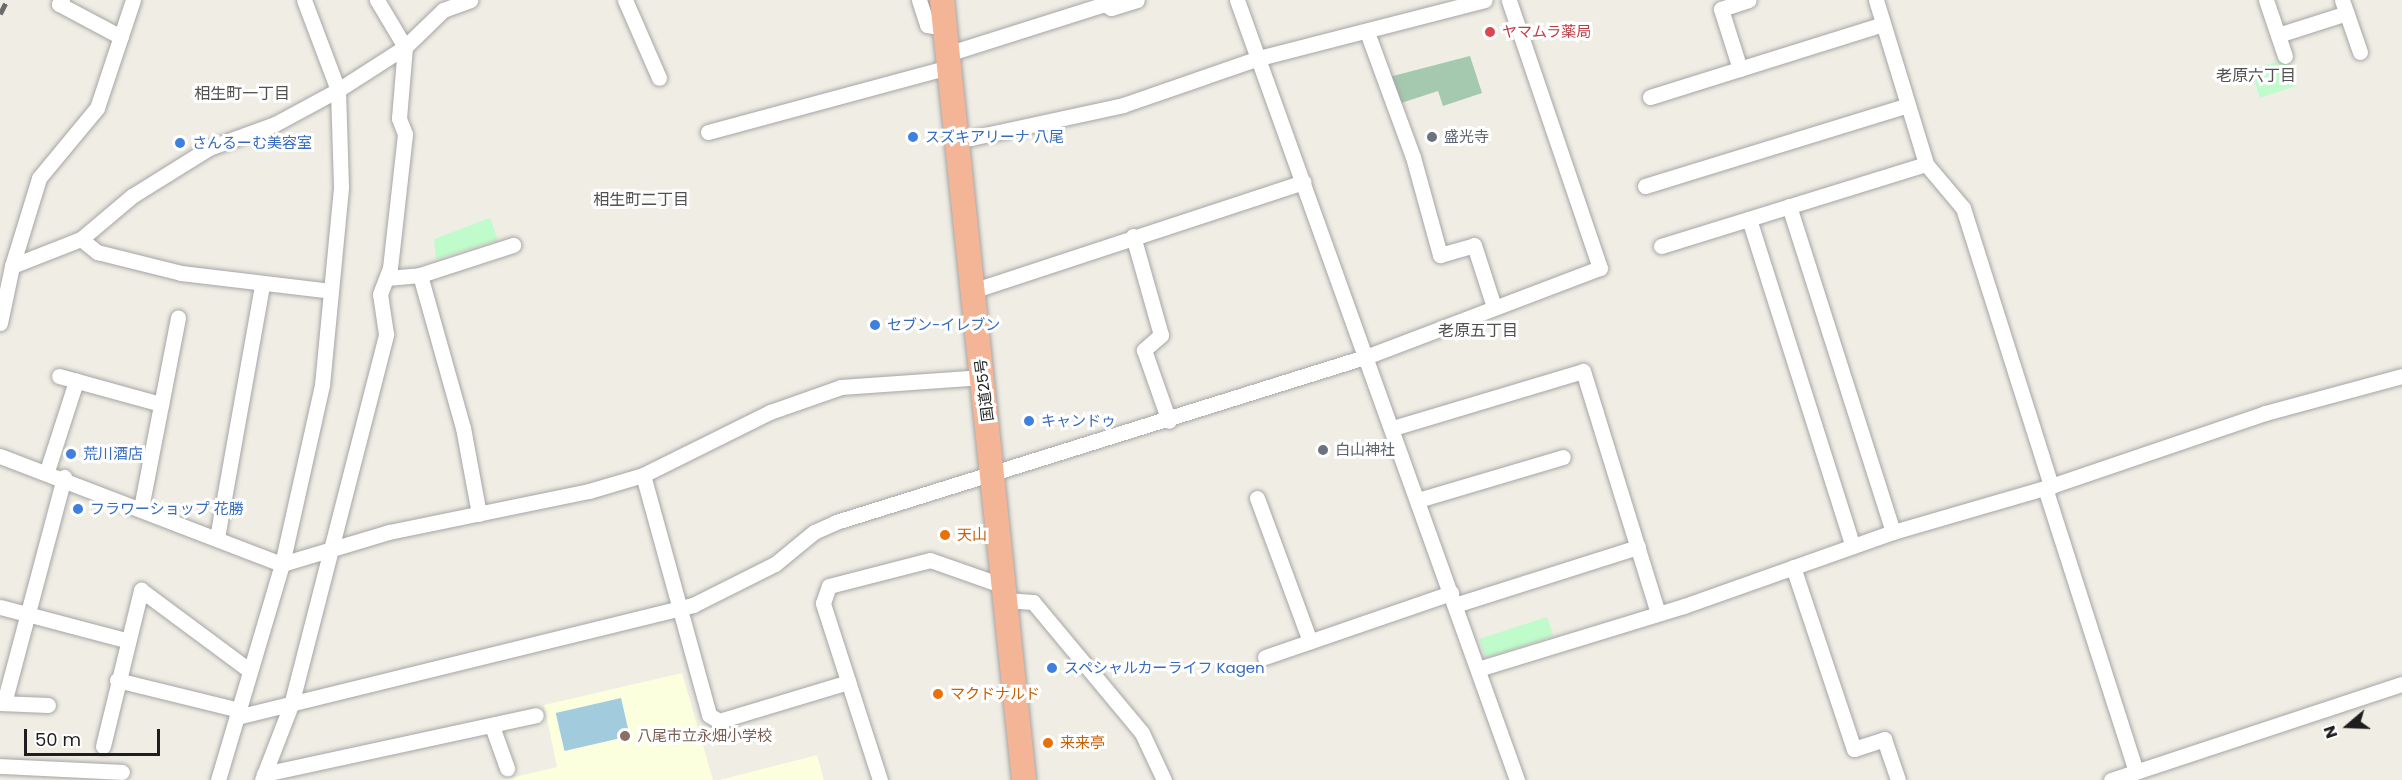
<!DOCTYPE html>
<html>
<head>
<meta charset="utf-8">
<style>
  body { margin:0 }
  #map { position:relative; width:2402px; height:780px; overflow:hidden; background:#efede4; font-family:Poppins,"Noto Sans JP",sans-serif }
  div>[style] { position:absolute }
  .education>* { inset:0; background:#fbffde }
  .cemetery>* { inset:0; background:#a5c9ae }
  .park>* { inset:0; background:#c0fbcb; transform-origin:0 0 }
  .water>* { inset:0; background:#a3cbde; transform-origin:0 0 }
  .roads { filter:drop-shadow(0 0 2px #a5a5a5) drop-shadow(0 0 2px #a5a5a5) }
  .minor>* { height:15px; margin:-7.5px; padding:0 7.5px; transform-origin:7.5px; border-radius:7.5px; background:#fff }
  .trunk>* { height:24px; margin:-12px; padding:0 12px; transform-origin:12px; border-radius:12px; background:#f4b496 }
  .rail>* { height:4.5px; margin-top:-2.25px; transform-origin:0; background:repeating-linear-gradient(90deg,#6c6c6c 0 12px,transparent 0 24px) }
  .dots>* { width:16px; height:16px; translate:-50% -50%; box-sizing:border-box; border:3px solid #fff; border-radius:50% }
  span { translate:-50% -50%; white-space:nowrap; text-align:center; line-height:1.15; -webkit-text-stroke:6px #fff; paint-order:stroke }
  .health-label { font-size:15px; color:#be3a42 }
  .left { translate:0 -50%; text-align:left }
  .shop-label { font-size:15px; color:#366cbe }
  .worship-label { font-size:15px; color:#5b616d }
  .street-label { font-size:15px; color:#1e1e1e }
  .food-label { font-size:15px; color:#c56008 }
  .education-label { font-size:15px; color:#785e54 }
  .neighbourhood-label { font-size:16px; color:#515151 }
  .north { position:absolute; left:2318px; top:696px; width:60px; height:60px; -webkit-text-stroke:4px #fff; paint-order:stroke; rotate:251deg; font-size:16px; font-weight:700; line-height:24px; text-align:center; color:#1e1e1e }
  .north::after { content:''; display:block; margin:auto; width:21px; height:27px; background:#1e1e1e; clip-path:polygon(50% 0,100% 100%,50% 72%,0 100%) }
  .scale { position:absolute; left:24px; top:729px; width:136px; height:27px; box-sizing:border-box; border:3px solid #1e1e1e; border-top:0; padding-left:8px; font-size:18px; line-height:21px; white-space:nowrap; color:#1e1e1e; -webkit-text-stroke:4px #fff; paint-order:stroke }
</style>
</head>
<body>
<div id="map">
  <div class="education">
    <i style="clip-path:polygon(682px 673px,713px 780px,501px 780px,557px 767px,544px 705px)"></i>
    <i style="clip-path:polygon(817px 755px,824px 780px,719px 780px)"></i>
  </div>
  <div class="cemetery">
    <i style="clip-path:polygon(1470px 56px,1482px 93px,1443px 106px,1438px 91px,1398px 104px,1389px 77px)"></i>
  </div>
  <div class="park">
    <i style="left:2288px;top:58px;width:29px;height:39px;rotate:72deg"></i>
    <i style="clip-path:polygon(490px 218px,498px 240px,436px 259px,434px 239px)"></i>
    <i style="left:1547px;top:617px;width:20px;height:71px;rotate:72deg"></i>
  </div>
  <div class="water">
    <i style="left:621px;top:698px;width:39px;height:67px;rotate:77deg"></i>
  </div>
  <div class="roads">
    <div class="minor">
      <i style="left:62px;top:0;width:5px;rotate:127deg"></i>
      <i style="left:59px;top:4px;width:70px;rotate:28deg"></i>
      <i style="left:625px;top:0;width:85px;rotate:66.4deg"></i>
      <i style="left:919px;top:0;width:26px;rotate:72deg"></i>
      <i style="left:927px;top:25px;width:18px;rotate:9deg"></i>
      <i style="left:1237px;top:0;width:829px;rotate:70.25deg"></i>
      <i style="left:1876px;top:0;width:171px;rotate:73deg"></i>
      <i style="left:1926px;top:164px;width:57px;rotate:49.9deg"></i>
      <i style="left:1963px;top:208px;width:292px;rotate:72.4deg"></i>
      <i style="left:2266px;top:0;width:59px;rotate:71.3deg"></i>
      <i style="left:2342px;top:0;width:55px;rotate:70.9deg"></i>
      <i style="left:1105px;top:4px;width:7px;rotate:34deg"></i>
      <i style="left:1111px;top:8px;width:27px;rotate:-17deg"></i>
      <i style="left:1367px;top:32px;width:133px;rotate:69.8deg"></i>
      <i style="left:1413px;top:157px;width:102px;rotate:74.6deg"></i>
      <i style="left:1440px;top:255px;width:35px;rotate:-16deg"></i>
      <i style="left:1474px;top:245px;width:65px;rotate:72.1deg"></i>
      <i style="left:2278px;top:35px;width:72px;rotate:-17.7deg"></i>
      <i style="left:947px;top:54px;width:166px;rotate:-17.6deg"></i>
      <i style="left:1105px;top:4px;width:4px;rotate:-104deg"></i>
      <i style="left:1740px;top:69px;width:63px;rotate:-107.6deg"></i>
      <i style="left:1721px;top:9px;width:29px;rotate:-18deg"></i>
      <i style="left:1650px;top:97px;width:244px;rotate:-17.4deg"></i>
      <i style="left:708px;top:132px;width:250px;rotate:-15.1deg"></i>
      <i style="left:957px;top:141px;width:170px;rotate:-12.2deg"></i>
      <i style="left:1123px;top:105px;width:144px;rotate:-19.1deg"></i>
      <i style="left:1259px;top:58px;width:233px;rotate:-14.4deg"></i>
      <i style="left:1645px;top:186px;width:275px;rotate:-17.1deg"></i>
      <i style="left:1789px;top:206px;width:342px;rotate:72.3deg"></i>
      <i style="left:1749px;top:219px;width:343px;rotate:72.4deg"></i>
      <i style="left:1133px;top:236px;width:103px;rotate:74.2deg"></i>
      <i style="left:1161px;top:335px;width:23px;rotate:139deg"></i>
      <i style="left:1144px;top:350px;width:75px;rotate:70.6deg"></i>
      <i style="left:81px;top:239px;width:21px;rotate:39deg"></i>
      <i style="left:97px;top:252px;width:87px;rotate:14deg"></i>
      <i style="left:181px;top:273px;width:151px;rotate:6.8deg"></i>
      <i style="left:1661px;top:246px;width:277px;rotate:-17.2deg"></i>
      <i style="left:12px;top:266px;width:92px;rotate:-72.9deg"></i>
      <i style="left:39px;top:178px;width:91px;rotate:-50.4deg"></i>
      <i style="left:97px;top:108px;width:114px;rotate:-71.6deg"></i>
      <i style="left:387px;top:278px;width:33px;rotate:-5deg"></i>
      <i style="left:972px;top:291px;width:349px;rotate:-18.2deg"></i>
      <i style="left:0;top:323px;width:58px;rotate:-78.1deg"></i>
      <i style="left:12px;top:266px;width:74px;rotate:-21.4deg"></i>
      <i style="left:81px;top:239px;width:67px;rotate:-40.1deg"></i>
      <i style="left:132px;top:196px;width:91px;rotate:-31.9deg"></i>
      <i style="left:209px;top:148px;width:70px;rotate:-20deg"></i>
      <i style="left:275px;top:124px;width:72px;rotate:-28.4deg"></i>
      <i style="left:338px;top:90px;width:80px;rotate:-32.7deg"></i>
      <i style="left:405px;top:47px;width:53px;rotate:-44.2deg"></i>
      <i style="left:443px;top:10px;width:29px;rotate:-20deg"></i>
      <i style="left:59px;top:376px;width:106px;rotate:15.4deg"></i>
      <i style="left:1393px;top:428px;width:198px;rotate:-16.7deg"></i>
      <i style="left:1583px;top:371px;width:253px;rotate:72.8deg"></i>
      <i style="left:0;top:456px;width:302px;rotate:21deg"></i>
      <i style="left:282px;top:564px;width:112px;rotate:-16.7deg"></i>
      <i style="left:389px;top:532px;width:204px;rotate:-11.6deg"></i>
      <i style="left:589px;top:491px;width:56px;rotate:-16.5deg"></i>
      <i style="left:643px;top:475px;width:142px;rotate:-26.4deg"></i>
      <i style="left:770px;top:412px;width:75px;rotate:-19.4deg"></i>
      <i style="left:841px;top:387px;width:142px;rotate:-4deg"></i>
      <i style="left:47px;top:471px;width:95px;rotate:-72.1deg"></i>
      <i style="left:643px;top:475px;width:249px;rotate:74.6deg"></i>
      <i style="left:709px;top:715px;width:12px;rotate:31deg"></i>
      <i style="left:719px;top:721px;width:135px;rotate:-16.8deg"></i>
      <i style="left:2045px;top:488px;width:298px;rotate:72.2deg"></i>
      <i style="left:1257px;top:498px;width:153px;rotate:69.7deg"></i>
      <i style="left:1418px;top:500px;width:151px;rotate:-16.5deg"></i>
      <i style="left:141px;top:508px;width:194px;rotate:-79deg"></i>
      <i style="left:479px;top:514px;width:87px;rotate:-100.5deg"></i>
      <i style="left:463px;top:428px;width:159px;rotate:-105.7deg"></i>
      <i style="left:420px;top:275px;width:98px;rotate:-17.9deg"></i>
      <i style="left:217px;top:538px;width:257px;rotate:-79.9deg"></i>
      <i style="left:1793px;top:567px;width:192px;rotate:71.5deg"></i>
      <i style="left:1854px;top:749px;width:32px;rotate:-18deg"></i>
      <i style="left:1884px;top:739px;width:43px;rotate:71.1deg"></i>
      <i style="left:1005px;top:600px;width:28px;rotate:4deg"></i>
      <i style="left:1033px;top:602px;width:170px;rotate:50.2deg"></i>
      <i style="left:1142px;top:733px;width:52px;rotate:64.9deg"></i>
      <i style="left:1455px;top:605px;width:192px;rotate:-17.6deg"></i>
      <i style="left:0;top:607px;width:129px;rotate:14.8deg"></i>
      <i style="left:1265px;top:657px;width:197px;rotate:-19deg"></i>
      <i style="left:1478px;top:669px;width:215px;rotate:-17deg"></i>
      <i style="left:1684px;top:606px;width:222px;rotate:-19.5deg"></i>
      <i style="left:1893px;top:532px;width:165px;rotate:-16.2deg"></i>
      <i style="left:2051px;top:486px;width:226px;rotate:-18.8deg"></i>
      <i style="left:2265px;top:413px;width:142px;rotate:-15.1deg"></i>
      <i style="left:117px;top:680px;width:126px;rotate:13.8deg"></i>
      <i style="left:0;top:703px;width:48px;rotate:2.4deg"></i>
      <i style="left:4px;top:703px;width:234px;rotate:-75.1deg"></i>
      <i style="left:237px;top:717px;width:470px;rotate:-13.8deg"></i>
      <i style="left:693px;top:605px;width:92px;rotate:-26.6deg"></i>
      <i style="left:775px;top:564px;width:50px;rotate:-39.4deg"></i>
      <i style="left:814px;top:532px;width:24px;rotate:-24deg"></i>
      <i style="left:836px;top:522px;width:557px;rotate:-17.33deg"></i>
      <i style="left:1368px;top:356px;width:248px;rotate:-20.8deg"></i>
      <i style="left:1600px;top:268px;width:283px;rotate:-108.8deg"></i>
      <i style="left:492px;top:726px;width:45px;rotate:70.3deg"></i>
      <i style="left:103px;top:746px;width:161px;rotate:-76.3deg"></i>
      <i style="left:141px;top:590px;width:136px;rotate:36.6deg"></i>
      <i style="left:0;top:766px;width:122px;rotate:2.8deg"></i>
      <i style="left:264px;top:774px;width:278px;rotate:-12.2deg"></i>
      <i style="left:218px;top:780px;width:225px;rotate:-73.5deg"></i>
      <i style="left:282px;top:564px;width:183px;rotate:-77.4deg"></i>
      <i style="left:322px;top:385px;width:200px;rotate:-84.5deg"></i>
      <i style="left:341px;top:186px;width:96px;rotate:-91.8deg"></i>
      <i style="left:338px;top:90px;width:96px;rotate:-110.7deg"></i>
      <i style="left:262px;top:780px;width:80px;rotate:-68.9deg"></i>
      <i style="left:291px;top:705px;width:383px;rotate:-75.6deg"></i>
      <i style="left:386px;top:334px;width:40px;rotate:-98.5deg"></i>
      <i style="left:380px;top:294px;width:28px;rotate:-69deg"></i>
      <i style="left:390px;top:268px;width:135px;rotate:-83.6deg"></i>
      <i style="left:405px;top:134px;width:17px;rotate:-111deg"></i>
      <i style="left:399px;top:118px;width:71px;rotate:-85.2deg"></i>
      <i style="left:405px;top:47px;width:55px;rotate:-120.8deg"></i>
      <i style="left:880px;top:780px;width:186px;rotate:-107.9deg"></i>
      <i style="left:823px;top:603px;width:18px;rotate:-71deg"></i>
      <i style="left:829px;top:586px;width:104px;rotate:-14.4deg"></i>
      <i style="left:930px;top:560px;width:78px;rotate:19.4deg"></i>
      <i style="left:2111px;top:780px;width:306px;rotate:-18.3deg"></i>
    </div>
    <div class="trunk">
      <i style="left:942px;top:0;width:784px;rotate:84deg"></i>
    </div>
  </div>
  <div class="rail">
    <i style="left:0;top:14px;width:16px;rotate:-63deg"></i>
  </div>
  <div class="dots">
    <i style="left:1490px;top:32px;background:#e0444e"></i>
    <i style="left:913px;top:137px;background:#3f7fe0"></i>
    <i style="left:1432px;top:137px;background:#6b7280"></i>
    <i style="left:180px;top:143px;background:#3f7fe0"></i>
    <i style="left:875px;top:325px;background:#3f7fe0"></i>
    <i style="left:1029px;top:421px;background:#3f7fe0"></i>
    <i style="left:1323px;top:450px;background:#6b7280"></i>
    <i style="left:71px;top:454px;background:#3f7fe0"></i>
    <i style="left:78px;top:509px;background:#3f7fe0"></i>
    <i style="left:945px;top:535px;background:#e8710a"></i>
    <i style="left:1052px;top:668px;background:#3f7fe0"></i>
    <i style="left:938px;top:694px;background:#e8710a"></i>
    <i style="left:625px;top:736px;background:#8d6e63"></i>
    <i style="left:1048px;top:743px;background:#e8710a"></i>
  </div>
  <div class="health-label">
    <span class="left" style="left:1502px;top:32px">ヤマムラ薬局</span>
  </div>
  <div class="shop-label">
    <span class="left" style="left:925px;top:137px">スズキアリーナ 八尾</span>
    <span class="left" style="left:192px;top:143px">さんるーむ美容室</span>
    <span class="left" style="left:887px;top:325px">セブン-イレブン</span>
    <span class="left" style="left:1041px;top:421px">キャンドゥ</span>
    <span class="left" style="left:83px;top:454px">荒川酒店</span>
    <span class="left" style="left:90px;top:509px">フラワーショップ 花勝</span>
    <span class="left" style="left:1064px;top:668px">スペシャルカーライフ Kagen</span>
  </div>
  <div class="worship-label">
    <span class="left" style="left:1444px;top:137px">盛光寺</span>
    <span class="left" style="left:1335px;top:450px">白山神社</span>
  </div>
  <div class="street-label">
    <span style="left:984px;top:390px;rotate:-97deg">国道25号</span>
  </div>
  <div class="food-label">
    <span class="left" style="left:957px;top:535px">天山</span>
    <span class="left" style="left:950px;top:694px">マクドナルド</span>
    <span class="left" style="left:1060px;top:743px">来来亭</span>
  </div>
  <div class="education-label">
    <span class="left" style="left:637px;top:736px">八尾市立永畑小学校</span>
  </div>
  <div class="neighbourhood-label">
    <span style="left:2256px;top:76px">老原六丁目</span>
    <span style="left:242px;top:94px">相生町一丁目</span>
    <span style="left:641px;top:200px">相生町二丁目</span>
    <span style="left:1478px;top:331px">老原五丁目</span>
  </div>
  <div class="north">N</div>
  <div class="scale">50 m</div>
</div>
</body>
</html>
